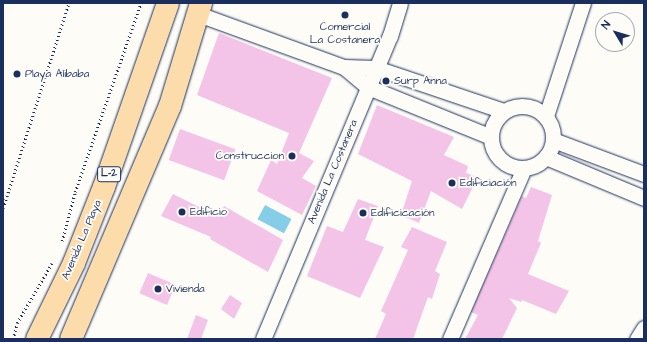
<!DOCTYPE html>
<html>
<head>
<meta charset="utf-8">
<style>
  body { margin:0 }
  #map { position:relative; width:647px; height:342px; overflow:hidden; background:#fdfcf7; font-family:"Architects Daughter",sans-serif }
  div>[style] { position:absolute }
  .water>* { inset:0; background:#86cee7; transform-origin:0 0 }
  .building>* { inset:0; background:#f3c4e7; transform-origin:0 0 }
  .path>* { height:2.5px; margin-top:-1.25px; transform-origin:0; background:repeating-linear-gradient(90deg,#1b2f5e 0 1px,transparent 0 4px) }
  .roads { filter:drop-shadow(0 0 1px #1b2f5e) drop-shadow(0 0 1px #1b2f5e) }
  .minor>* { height:15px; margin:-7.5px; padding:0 7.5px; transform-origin:7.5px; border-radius:7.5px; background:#fdfcf7 }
  .minor>.ring { margin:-7.5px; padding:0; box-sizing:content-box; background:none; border:15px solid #fdfcf7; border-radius:50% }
  .primary>* { height:22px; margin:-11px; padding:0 11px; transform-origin:11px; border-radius:11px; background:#fddcac }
  .dots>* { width:11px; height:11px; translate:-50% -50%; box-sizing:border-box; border:2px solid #fdfcf7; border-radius:50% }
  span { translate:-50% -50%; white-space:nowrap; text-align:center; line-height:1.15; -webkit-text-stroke:3.5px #fdfcf7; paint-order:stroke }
  .shield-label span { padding:1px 3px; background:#fdfcf7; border:1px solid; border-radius:3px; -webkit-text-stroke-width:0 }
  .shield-label { font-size:10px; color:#1b2f5e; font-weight:700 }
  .poi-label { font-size:11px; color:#1b2f5e }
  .left { translate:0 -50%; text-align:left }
  .right { translate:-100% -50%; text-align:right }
  .street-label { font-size:11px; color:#1b2f5e }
  .frame { position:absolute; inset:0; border:4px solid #1b2f5e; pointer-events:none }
  .north { position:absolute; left:595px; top:12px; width:40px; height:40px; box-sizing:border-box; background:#fdfcf7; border:1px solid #a3aaba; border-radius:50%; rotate:308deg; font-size:11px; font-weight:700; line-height:16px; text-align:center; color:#1b2f5e }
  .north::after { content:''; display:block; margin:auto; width:14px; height:18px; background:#1b2f5e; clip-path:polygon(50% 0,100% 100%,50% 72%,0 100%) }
</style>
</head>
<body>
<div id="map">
  <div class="water">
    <i style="left:265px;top:205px;width:30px;height:16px;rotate:28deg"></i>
  </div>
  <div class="building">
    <i style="clip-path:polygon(219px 33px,332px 78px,299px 153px,314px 161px,302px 178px,316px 186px,302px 215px,257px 191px,271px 160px,277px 164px,289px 133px,197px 95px)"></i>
    <i style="clip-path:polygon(377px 105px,454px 137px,444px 155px,468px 166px,466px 173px,478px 177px,462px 209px,431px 191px,419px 223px,401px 215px,412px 181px,358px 154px)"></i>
    <i style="left:180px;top:129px;width:59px;height:33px;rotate:20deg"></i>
    <i style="clip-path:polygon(531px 187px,552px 195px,538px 241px,541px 243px,528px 274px,569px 291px,556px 314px,522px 300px,521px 302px,509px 298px,517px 308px,502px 339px,465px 339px,478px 315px,471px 312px,522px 196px,526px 198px)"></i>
    <i style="clip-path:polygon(173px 194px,219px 217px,224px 206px,283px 240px,268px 272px,210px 239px,211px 237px,161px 216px)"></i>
    <i style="clip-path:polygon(358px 199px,378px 206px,365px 240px,384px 247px,360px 298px,307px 276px,327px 226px,343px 232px)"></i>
    <i style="clip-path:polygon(412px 227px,447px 242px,435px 271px,440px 274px,432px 299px,428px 297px,413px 339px,375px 339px,386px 314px,381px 311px,408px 250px,401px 247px)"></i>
    <i style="left:148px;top:273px;width:30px;height:22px;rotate:23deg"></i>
    <i style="clip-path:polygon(230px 295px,242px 303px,234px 319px,221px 309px)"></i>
    <i style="clip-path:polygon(196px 315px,208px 320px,201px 339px,187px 339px)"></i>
  </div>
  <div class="path">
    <i style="left:3px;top:208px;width:215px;rotate:-72.2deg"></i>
    <i style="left:62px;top:241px;width:51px;rotate:-75.1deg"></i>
    <i style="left:75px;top:192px;width:200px;rotate:-70.8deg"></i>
    <i style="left:13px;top:339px;width:16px;rotate:-76deg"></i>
    <i style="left:17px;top:323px;width:69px;rotate:-59.7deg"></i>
  </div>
  <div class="roads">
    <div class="minor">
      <i style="left:198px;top:14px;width:155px;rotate:20deg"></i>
      <i style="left:344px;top:67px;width:31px;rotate:40deg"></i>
      <i style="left:368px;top:87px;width:133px;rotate:22.1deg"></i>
      <i style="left:344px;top:67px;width:32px;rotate:2deg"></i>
      <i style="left:376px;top:68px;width:135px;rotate:18.6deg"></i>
      <i class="ring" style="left:491px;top:106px;width:47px;height:47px"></i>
      <i style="left:546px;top:116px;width:119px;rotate:-71.9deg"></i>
      <i style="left:553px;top:140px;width:97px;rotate:20.5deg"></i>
      <i style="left:546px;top:157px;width:106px;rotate:22.7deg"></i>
      <i style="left:263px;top:339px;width:329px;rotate:-67.3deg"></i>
      <i style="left:390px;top:36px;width:34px;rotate:-73deg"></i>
      <i style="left:450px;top:339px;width:186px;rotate:-66.6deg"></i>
      <i style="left:637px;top:339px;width:13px;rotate:-58deg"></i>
    </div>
    <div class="primary">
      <i style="left:37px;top:339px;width:85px;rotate:-64deg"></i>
      <i style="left:74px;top:263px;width:82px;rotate:-68.5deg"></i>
      <i style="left:104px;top:187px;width:195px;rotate:-70.8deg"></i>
      <i style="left:71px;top:339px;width:253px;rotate:-67deg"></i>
      <i style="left:170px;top:106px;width:108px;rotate:-73.2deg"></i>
    </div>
  </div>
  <div class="dots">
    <i style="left:345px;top:15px;background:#1b2f5e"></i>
    <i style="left:17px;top:74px;background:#1b2f5e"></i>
    <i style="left:386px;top:81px;background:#1b2f5e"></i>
    <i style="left:292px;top:156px;background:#1b2f5e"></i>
    <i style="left:452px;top:183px;background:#1b2f5e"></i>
    <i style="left:182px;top:212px;background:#1b2f5e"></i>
    <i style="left:363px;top:213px;background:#1b2f5e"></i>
    <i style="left:158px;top:289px;background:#1b2f5e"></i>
  </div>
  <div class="shield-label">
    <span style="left:109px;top:174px">L-2</span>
  </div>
  <div class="poi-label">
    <span style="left:345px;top:34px">Comercial<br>La Costanera</span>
    <span class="left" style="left:25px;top:74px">Playa Alibaba</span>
    <span class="left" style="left:394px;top:81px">Surp Anna</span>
    <span class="right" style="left:284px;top:156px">Construccion</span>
    <span class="left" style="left:460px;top:183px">Edificiación</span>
    <span class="left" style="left:190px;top:212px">Edificio</span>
    <span class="left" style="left:371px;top:213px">Edificicación</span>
    <span class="left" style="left:166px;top:289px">Vivienda</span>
  </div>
  <div class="street-label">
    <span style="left:333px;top:172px;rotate:-67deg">Avenida La Costanera</span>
    <span style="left:82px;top:240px;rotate:-67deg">Avenida La Playa</span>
  </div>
  <div class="frame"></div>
  <div class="north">N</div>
</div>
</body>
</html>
